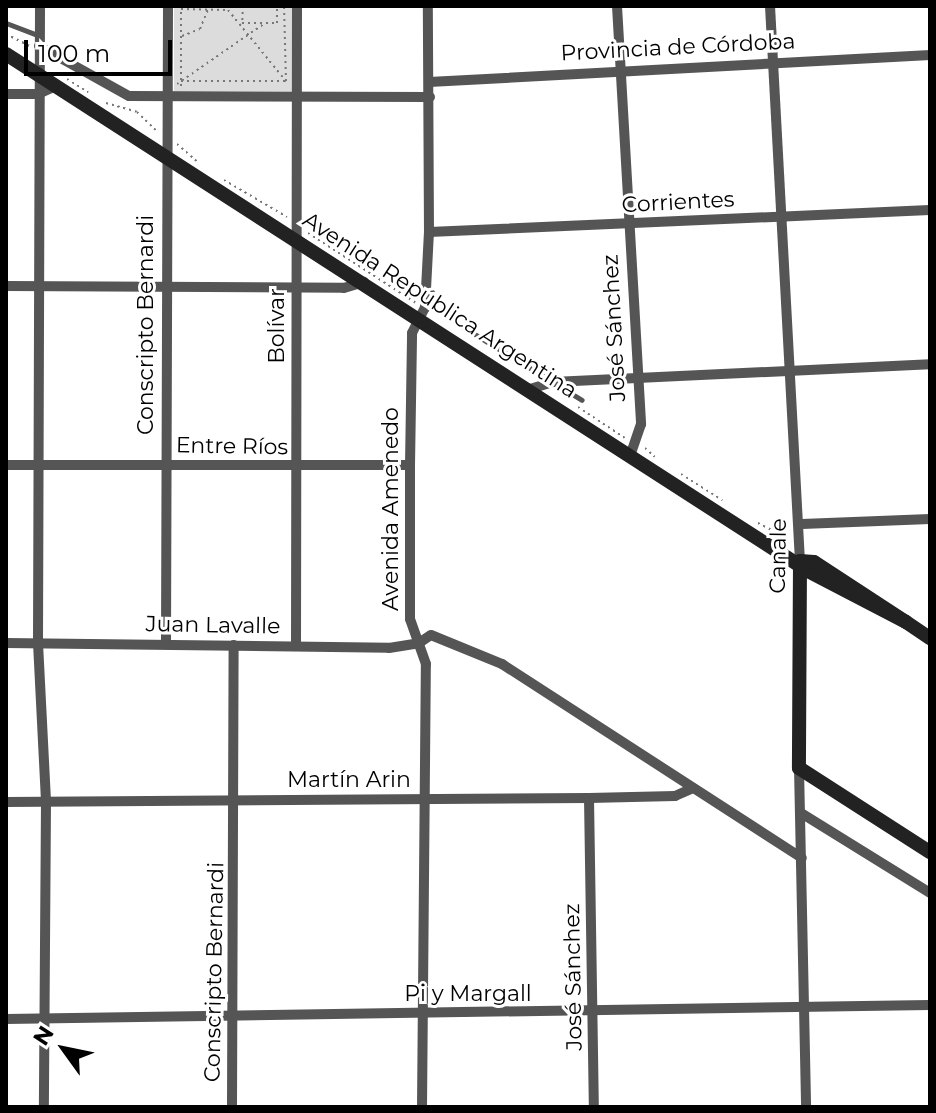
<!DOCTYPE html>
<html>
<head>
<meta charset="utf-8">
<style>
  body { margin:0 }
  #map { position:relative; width:936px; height:1113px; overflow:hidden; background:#fff; font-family:Montserrat,sans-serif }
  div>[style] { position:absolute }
  .green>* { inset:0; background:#dcdcdc; transform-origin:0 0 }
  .path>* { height:2px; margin-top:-1px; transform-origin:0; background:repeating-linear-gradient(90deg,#777 0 2px,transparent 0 6px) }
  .lane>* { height:5px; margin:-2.5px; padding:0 2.5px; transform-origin:2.5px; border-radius:2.5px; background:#555 }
  .street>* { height:10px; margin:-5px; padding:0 5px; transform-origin:5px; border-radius:5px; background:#555 }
  .secondary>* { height:14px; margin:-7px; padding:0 7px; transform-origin:7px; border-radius:7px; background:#222 }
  span { translate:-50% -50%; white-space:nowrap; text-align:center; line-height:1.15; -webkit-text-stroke:6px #fff; paint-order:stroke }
  .street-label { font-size:22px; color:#000 }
  .frame { position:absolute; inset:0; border:8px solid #000; pointer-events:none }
  .north { position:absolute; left:24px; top:1009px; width:80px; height:80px; -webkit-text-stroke:6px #fff; paint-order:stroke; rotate:303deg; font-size:22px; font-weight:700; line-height:32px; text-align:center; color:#000 }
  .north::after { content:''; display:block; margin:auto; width:28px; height:36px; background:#000; clip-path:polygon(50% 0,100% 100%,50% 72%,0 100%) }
  .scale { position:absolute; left:24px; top:40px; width:148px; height:36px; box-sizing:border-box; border:4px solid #000; border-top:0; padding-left:10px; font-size:24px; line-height:28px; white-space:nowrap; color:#000; -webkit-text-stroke:6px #fff; paint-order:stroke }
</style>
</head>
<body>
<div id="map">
  <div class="green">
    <i style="left:174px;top:6px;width:119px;height:85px"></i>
  </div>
  <div class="path">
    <i style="left:243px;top:6px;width:17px;rotate:93deg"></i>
    <i style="left:242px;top:23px;width:35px"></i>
    <i style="left:277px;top:23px;width:17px;rotate:-90deg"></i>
    <i style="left:181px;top:9px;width:47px;rotate:1.2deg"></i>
    <i style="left:228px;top:10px;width:92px;rotate:50.8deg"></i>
    <i style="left:6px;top:34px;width:27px;rotate:27deg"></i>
    <i style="left:182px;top:36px;width:19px;rotate:-21deg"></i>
    <i style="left:200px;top:29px;width:22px;rotate:-68deg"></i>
    <i style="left:67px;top:79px;width:25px;rotate:32deg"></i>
    <i style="left:181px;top:81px;width:105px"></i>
    <i style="left:286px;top:81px;width:75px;rotate:-91.5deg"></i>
    <i style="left:177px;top:84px;width:107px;rotate:-34.7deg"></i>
    <i style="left:181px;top:86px;width:80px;rotate:-90deg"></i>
    <i style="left:106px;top:103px;width:32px;rotate:16deg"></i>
    <i style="left:137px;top:112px;width:29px;rotate:44deg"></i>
    <i style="left:177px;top:144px;width:29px;rotate:41deg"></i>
    <i style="left:224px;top:180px;width:73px;rotate:30.4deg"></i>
    <i style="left:308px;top:233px;width:129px;rotate:32.9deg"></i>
    <i style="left:578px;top:407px;width:56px;rotate:33.4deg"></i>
    <i style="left:645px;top:448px;width:13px;rotate:42deg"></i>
    <i style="left:681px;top:474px;width:49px;rotate:32.4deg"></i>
    <i style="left:758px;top:523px;width:34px;rotate:27deg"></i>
  </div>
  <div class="lane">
    <i style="left:6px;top:23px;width:34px;rotate:21deg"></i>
    <i style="left:458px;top:324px;width:145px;rotate:31.5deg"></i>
  </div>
  <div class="street">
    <i style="left:40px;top:6px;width:637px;rotate:90.18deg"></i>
    <i style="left:38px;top:643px;width:159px;rotate:87.1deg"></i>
    <i style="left:46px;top:802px;width:305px;rotate:90.4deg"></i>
    <i style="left:617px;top:6px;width:419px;rotate:86.7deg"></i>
    <i style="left:641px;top:424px;width:31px;rotate:109deg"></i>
    <i style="left:770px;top:6px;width:556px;rotate:86.91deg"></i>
    <i style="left:39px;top:46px;width:103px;rotate:29.1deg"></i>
    <i style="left:129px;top:96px;width:301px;rotate:0.2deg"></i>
    <i style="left:429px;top:82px;width:502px;rotate:-3.08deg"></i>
    <i style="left:6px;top:94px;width:32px"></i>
    <i style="left:38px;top:94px;width:20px;rotate:-24deg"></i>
    <i style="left:429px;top:232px;width:501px;rotate:-2.51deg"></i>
    <i style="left:6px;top:286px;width:338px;rotate:0.3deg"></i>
    <i style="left:344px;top:288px;width:21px;rotate:-17deg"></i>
    <i style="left:530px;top:389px;width:24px;rotate:-17deg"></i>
    <i style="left:553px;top:382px;width:377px;rotate:-2.7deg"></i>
    <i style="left:6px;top:465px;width:404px"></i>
    <i style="left:802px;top:524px;width:128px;rotate:-2.2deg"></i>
    <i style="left:6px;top:643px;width:383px;rotate:0.7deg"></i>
    <i style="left:389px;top:648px;width:30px;rotate:-9deg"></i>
    <i style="left:419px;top:643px;width:14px;rotate:-34deg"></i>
    <i style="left:431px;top:635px;width:77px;rotate:22.2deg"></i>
    <i style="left:502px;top:664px;width:357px;rotate:32.9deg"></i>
    <i style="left:166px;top:644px;width:638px;rotate:-89.82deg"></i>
    <i style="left:296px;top:646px;width:640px;rotate:-89.91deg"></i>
    <i style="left:799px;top:768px;width:339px;rotate:88.8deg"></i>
    <i style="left:589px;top:798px;width:309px;rotate:89.1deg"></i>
    <i style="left:6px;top:802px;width:583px;rotate:-0.39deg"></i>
    <i style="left:589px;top:798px;width:86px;rotate:-1.3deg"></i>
    <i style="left:675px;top:796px;width:17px;rotate:-24deg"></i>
    <i style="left:801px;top:813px;width:152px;rotate:31.8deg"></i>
    <i style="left:6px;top:1019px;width:924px;rotate:-0.87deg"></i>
    <i style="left:232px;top:1107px;width:462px;rotate:-89.8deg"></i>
    <i style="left:422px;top:1107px;width:443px;rotate:-89.5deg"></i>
    <i style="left:426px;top:664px;width:48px;rotate:-109.6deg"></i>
    <i style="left:410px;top:619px;width:154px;rotate:-90deg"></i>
    <i style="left:410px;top:465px;width:132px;rotate:-89.1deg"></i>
    <i style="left:412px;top:333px;width:28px;rotate:-63deg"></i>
    <i style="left:425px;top:308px;width:76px;rotate:-87deg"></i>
    <i style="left:429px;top:232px;width:226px;rotate:-90.3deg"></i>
  </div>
  <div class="secondary">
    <i style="left:6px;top:54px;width:954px;rotate:32.81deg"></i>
    <i style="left:808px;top:571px;width:110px;rotate:27.5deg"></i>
    <i style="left:906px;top:622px;width:110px;rotate:-146.9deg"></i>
    <i style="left:814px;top:562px;width:14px;rotate:-176deg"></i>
    <i style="left:800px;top:561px;width:207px;rotate:90.3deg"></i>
    <i style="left:799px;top:768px;width:156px;rotate:32.7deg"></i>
    <i style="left:906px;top:622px;width:29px;rotate:34deg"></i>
  </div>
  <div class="street-label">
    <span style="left:678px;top:47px;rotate:-3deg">Provincia de Córdoba</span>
    <span style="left:678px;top:202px;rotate:-3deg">Corrientes</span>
    <span style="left:440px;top:305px;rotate:33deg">Avenida República Argentina</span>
    <span style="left:146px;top:325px;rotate:-90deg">Conscripto Bernardi</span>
    <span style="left:277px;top:326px;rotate:-90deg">Bolívar</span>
    <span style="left:614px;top:328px;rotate:-93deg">José Sánchez</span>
    <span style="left:232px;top:446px;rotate:1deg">Entre Ríos</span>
    <span style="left:391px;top:509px;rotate:-90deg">Avenida Amenedo</span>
    <span style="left:778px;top:556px;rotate:-89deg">Canale</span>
    <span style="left:213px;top:625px;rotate:1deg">Juan Lavalle</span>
    <span style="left:349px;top:780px">Martín Arin</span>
    <span style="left:214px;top:972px;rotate:-89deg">Conscripto Bernardi</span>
    <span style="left:573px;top:977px;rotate:-91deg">José Sánchez</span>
    <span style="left:468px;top:994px">Pi y Margall</span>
  </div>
  <div class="frame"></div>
  <div class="north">N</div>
  <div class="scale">100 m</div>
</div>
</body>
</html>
